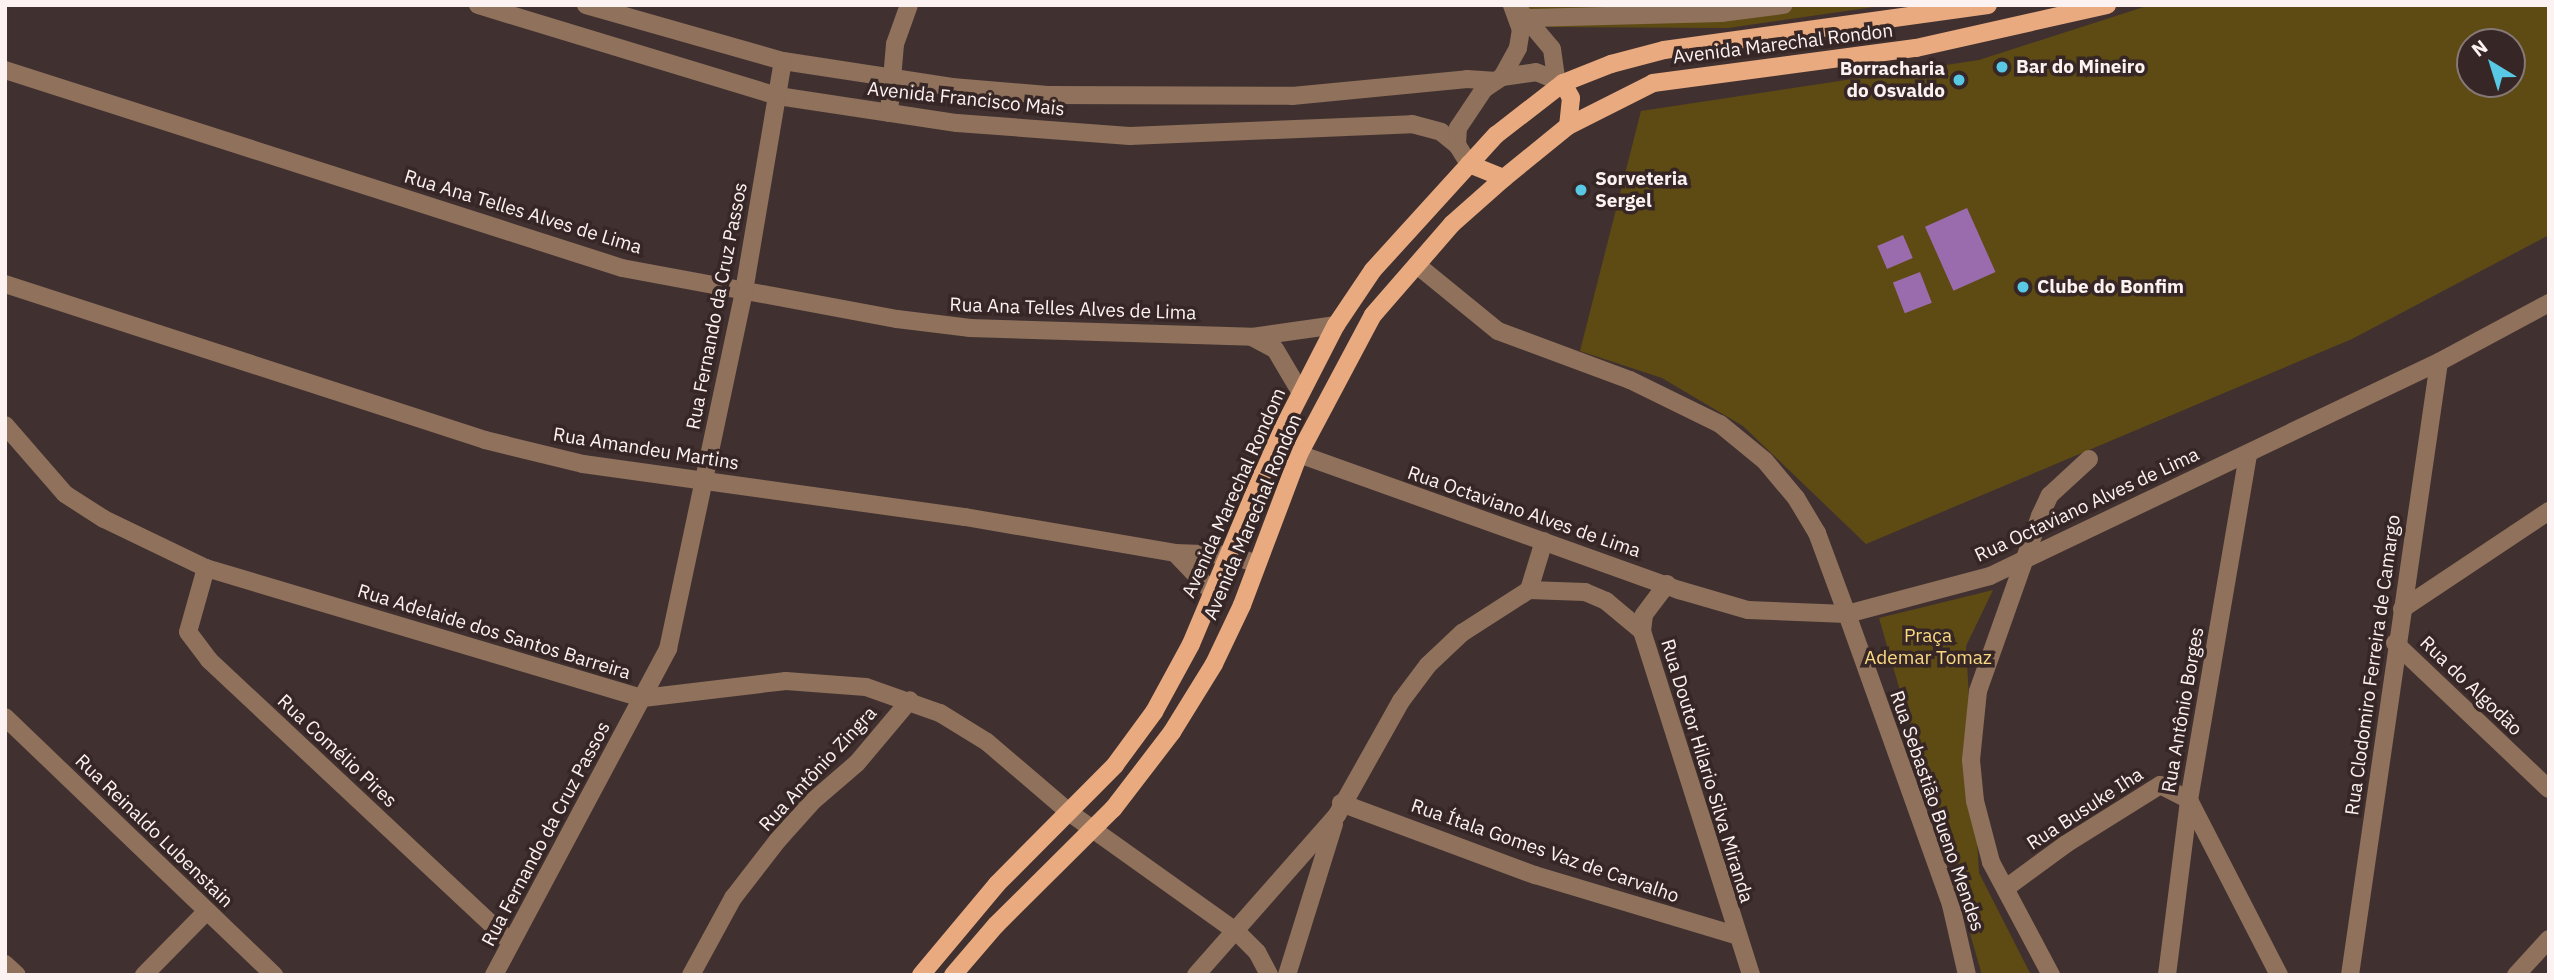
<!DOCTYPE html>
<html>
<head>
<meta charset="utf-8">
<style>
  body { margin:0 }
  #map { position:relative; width:2554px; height:980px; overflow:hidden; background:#403130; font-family:"IBM Plex Sans",sans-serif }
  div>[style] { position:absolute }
  .green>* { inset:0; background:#5e4b13 }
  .water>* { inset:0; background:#9b6cad; transform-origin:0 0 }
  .minor>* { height:18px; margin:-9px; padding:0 9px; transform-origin:9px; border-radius:9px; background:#8f715c }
  .major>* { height:18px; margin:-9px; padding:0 9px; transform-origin:9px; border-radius:9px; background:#e9aa7f }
  .dots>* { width:19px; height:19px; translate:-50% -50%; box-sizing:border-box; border:4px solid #362726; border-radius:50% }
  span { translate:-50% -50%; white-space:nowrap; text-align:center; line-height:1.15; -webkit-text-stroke:7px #362726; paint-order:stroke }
  .street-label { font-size:19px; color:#fcf2f1 }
  .poi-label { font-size:19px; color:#fcf2f1; font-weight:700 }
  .left { translate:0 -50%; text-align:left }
  .right { translate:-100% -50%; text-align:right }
  .park-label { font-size:19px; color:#fad983 }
  .frame { position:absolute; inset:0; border:7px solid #fcf2f1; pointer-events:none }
  .north { position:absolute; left:2456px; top:28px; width:70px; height:70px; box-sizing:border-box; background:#362726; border:2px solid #857877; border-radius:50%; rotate:322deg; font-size:19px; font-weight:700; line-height:28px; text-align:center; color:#fcf2f1 }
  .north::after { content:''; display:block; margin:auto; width:24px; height:32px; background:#59c8e4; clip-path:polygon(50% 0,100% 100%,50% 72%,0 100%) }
</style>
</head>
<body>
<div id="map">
  <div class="green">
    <i style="clip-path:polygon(1521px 5px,1888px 5px,1728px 28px,1546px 27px)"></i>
    <i style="clip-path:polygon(evenodd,2150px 5px,2549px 5px,2549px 235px,2352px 339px,1866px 544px,1743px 426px,1662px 378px,1580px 351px,1641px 111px,1979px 60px,2150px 5px,2470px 42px,2512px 42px,2512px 84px,2470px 84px,2470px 42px)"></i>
    <i style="clip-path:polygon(1993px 590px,1966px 646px,1979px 873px,2031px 975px,1982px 975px,1879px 618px)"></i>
  </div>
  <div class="water">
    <i style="left:1967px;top:208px;width:70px;height:46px;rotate:66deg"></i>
    <i style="left:1903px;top:235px;width:25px;height:28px;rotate:67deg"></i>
    <i style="left:1920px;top:272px;width:33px;height:29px;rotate:69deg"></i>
  </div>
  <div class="minor">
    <i style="left:478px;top:5px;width:313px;rotate:16.9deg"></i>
    <i style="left:778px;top:96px;width:181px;rotate:8.6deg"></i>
    <i style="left:957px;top:123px;width:173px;rotate:4.3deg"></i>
    <i style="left:1130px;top:136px;width:282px;rotate:-2.4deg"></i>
    <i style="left:1412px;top:124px;width:30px;rotate:15deg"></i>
    <i style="left:1441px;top:132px;width:21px;rotate:39deg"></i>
    <i style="left:586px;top:5px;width:205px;rotate:15.9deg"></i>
    <i style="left:783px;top:61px;width:171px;rotate:8.7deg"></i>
    <i style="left:952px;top:87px;width:96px;rotate:4.8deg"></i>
    <i style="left:1048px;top:95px;width:244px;rotate:0.2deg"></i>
    <i style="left:1292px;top:96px;width:176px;rotate:-5.5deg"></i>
    <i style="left:1467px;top:79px;width:26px;rotate:4deg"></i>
    <i style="left:1515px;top:5px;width:57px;rotate:49.9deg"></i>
    <i style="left:1552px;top:49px;width:28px;rotate:82deg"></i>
    <i style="left:1529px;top:18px;width:192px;rotate:-1.5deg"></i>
    <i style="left:1721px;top:13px;width:63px;rotate:-7.4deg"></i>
    <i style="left:5px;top:70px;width:648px;rotate:17.79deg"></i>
    <i style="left:622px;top:268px;width:280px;rotate:10.5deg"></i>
    <i style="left:897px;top:319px;width:74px;rotate:7deg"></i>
    <i style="left:970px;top:328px;width:282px;rotate:1.8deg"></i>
    <i style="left:1252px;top:337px;width:85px;rotate:-8.1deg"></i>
    <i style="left:1502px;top:77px;width:33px;rotate:-61deg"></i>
    <i style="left:1518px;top:48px;width:18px;rotate:-81deg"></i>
    <i style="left:1521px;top:30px;width:27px;rotate:-110deg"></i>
    <i style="left:889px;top:113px;width:69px;rotate:-85deg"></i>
    <i style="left:895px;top:44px;width:41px;rotate:-70.3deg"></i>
    <i style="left:1469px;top:164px;width:22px;rotate:-122deg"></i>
    <i style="left:1457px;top:145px;width:17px;rotate:-87deg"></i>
    <i style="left:1458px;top:128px;width:47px;rotate:-56.3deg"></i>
    <i style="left:1484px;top:89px;width:22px;rotate:-34deg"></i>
    <i style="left:1502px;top:77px;width:34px;rotate:-8deg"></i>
    <i style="left:1536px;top:72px;width:29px;rotate:22deg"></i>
    <i style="left:1417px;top:265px;width:104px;rotate:39.2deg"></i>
    <i style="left:1498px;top:331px;width:141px;rotate:20.4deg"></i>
    <i style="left:1630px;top:380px;width:100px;rotate:26.1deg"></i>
    <i style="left:1720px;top:424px;width:58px;rotate:39.4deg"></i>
    <i style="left:1765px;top:461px;width:48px;rotate:50deg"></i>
    <i style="left:1796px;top:498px;width:41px;rotate:59deg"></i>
    <i style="left:1817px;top:533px;width:86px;rotate:69.7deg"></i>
    <i style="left:1847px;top:614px;width:309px;rotate:70.3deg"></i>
    <i style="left:1951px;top:905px;width:72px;rotate:77.1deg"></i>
    <i style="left:5px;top:284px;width:505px;rotate:18deg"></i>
    <i style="left:485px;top:440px;width:101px;rotate:13.8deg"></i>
    <i style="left:583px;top:464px;width:386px;rotate:7.9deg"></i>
    <i style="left:965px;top:517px;width:213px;rotate:9.7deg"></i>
    <i style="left:1175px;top:553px;width:55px;rotate:2.1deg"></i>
    <i style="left:1230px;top:555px;width:28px;rotate:18deg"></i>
    <i style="left:1252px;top:337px;width:26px;rotate:28deg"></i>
    <i style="left:1275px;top:349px;width:51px;rotate:59.4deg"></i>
    <i style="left:5px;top:425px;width:91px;rotate:49deg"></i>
    <i style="left:65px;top:494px;width:46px;rotate:32.7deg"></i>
    <i style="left:104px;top:519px;width:113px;rotate:25.7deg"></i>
    <i style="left:206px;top:568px;width:456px;rotate:16.6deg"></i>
    <i style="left:643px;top:698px;width:144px;rotate:-6.8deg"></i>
    <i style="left:786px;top:681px;width:80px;rotate:4.3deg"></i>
    <i style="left:866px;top:687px;width:78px;rotate:19.4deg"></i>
    <i style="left:940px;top:713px;width:55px;rotate:31.7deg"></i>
    <i style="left:987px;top:742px;width:109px;rotate:40.5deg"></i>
    <i style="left:1070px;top:813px;width:206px;rotate:35.5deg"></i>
    <i style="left:1238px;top:933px;width:27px;rotate:45deg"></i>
    <i style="left:1257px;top:952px;width:26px;rotate:62deg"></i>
    <i style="left:1299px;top:454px;width:404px;rotate:19.7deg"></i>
    <i style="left:1679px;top:590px;width:72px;rotate:16.2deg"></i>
    <i style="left:1748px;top:610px;width:99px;rotate:2.3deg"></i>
    <i style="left:1847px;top:614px;width:148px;rotate:-14.9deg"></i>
    <i style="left:1990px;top:576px;width:497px;rotate:-25.5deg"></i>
    <i style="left:2439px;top:362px;width:125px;rotate:-28.2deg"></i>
    <i style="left:1175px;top:553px;width:55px;rotate:46.5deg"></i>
    <i style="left:206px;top:568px;width:66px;rotate:105.7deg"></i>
    <i style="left:188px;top:632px;width:35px;rotate:53deg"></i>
    <i style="left:209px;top:660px;width:412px;rotate:43.1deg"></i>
    <i style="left:1667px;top:584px;width:39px;rotate:127deg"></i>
    <i style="left:1644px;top:615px;width:16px;rotate:97deg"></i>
    <i style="left:1642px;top:631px;width:361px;rotate:72.4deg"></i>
    <i style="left:1529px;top:590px;width:56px;rotate:2deg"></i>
    <i style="left:1585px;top:592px;width:23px;rotate:23deg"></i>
    <i style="left:1606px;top:601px;width:47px;rotate:39.8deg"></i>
    <i style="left:2402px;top:609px;width:177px;rotate:-33.7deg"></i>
    <i style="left:2395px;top:643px;width:212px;rotate:43.5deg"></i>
    <i style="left:5px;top:717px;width:373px;rotate:43.8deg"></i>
    <i style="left:1341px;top:803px;width:207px;rotate:20.4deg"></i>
    <i style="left:1535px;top:875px;width:212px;rotate:16.7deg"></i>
    <i style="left:2006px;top:888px;width:74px;rotate:-36.3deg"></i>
    <i style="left:2066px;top:844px;width:111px;rotate:-32.1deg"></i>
    <i style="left:2160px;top:785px;width:33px;rotate:27deg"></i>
    <i style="left:2189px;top:800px;width:197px;rotate:62.8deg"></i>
    <i style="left:5px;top:964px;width:16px;rotate:43deg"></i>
    <i style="left:144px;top:975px;width:88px;rotate:-45.5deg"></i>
    <i style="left:494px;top:975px;width:370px;rotate:-61.9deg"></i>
    <i style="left:668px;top:649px;width:366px;rotate:-78deg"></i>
    <i style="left:744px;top:291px;width:233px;rotate:-80.4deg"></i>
    <i style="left:691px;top:975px;width:88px;rotate:-61.4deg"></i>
    <i style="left:733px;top:898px;width:73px;rotate:-52.2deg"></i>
    <i style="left:778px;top:840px;width:52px;rotate:-48.1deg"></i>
    <i style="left:813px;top:801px;width:58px;rotate:-40.8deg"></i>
    <i style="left:857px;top:763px;width:82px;rotate:-49.9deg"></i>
    <i style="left:1196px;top:975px;width:213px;rotate:-48.6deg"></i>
    <i style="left:1337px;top:815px;width:131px;rotate:-60.7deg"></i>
    <i style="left:1401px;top:701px;width:45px;rotate:-53.1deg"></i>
    <i style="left:1428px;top:665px;width:47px;rotate:-43.3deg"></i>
    <i style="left:1462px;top:633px;width:80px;rotate:-32.7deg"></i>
    <i style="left:1529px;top:590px;width:51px;rotate:-73deg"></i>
    <i style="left:1287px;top:975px;width:158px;rotate:-72.7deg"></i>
    <i style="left:2051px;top:975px;width:128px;rotate:-118deg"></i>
    <i style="left:1991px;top:862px;width:63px;rotate:-104.7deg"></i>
    <i style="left:1975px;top:801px;width:41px;rotate:-95.6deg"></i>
    <i style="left:1971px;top:760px;width:69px;rotate:-84.2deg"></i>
    <i style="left:1978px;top:691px;width:186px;rotate:-70.5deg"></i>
    <i style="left:2040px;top:516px;width:23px;rotate:-65deg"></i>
    <i style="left:2050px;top:495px;width:53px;rotate:-42.7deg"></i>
    <i style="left:2167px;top:975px;width:176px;rotate:-82.8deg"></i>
    <i style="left:2189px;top:800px;width:351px;rotate:-80.3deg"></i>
    <i style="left:2350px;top:975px;width:619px;rotate:-81.74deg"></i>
    <i style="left:2516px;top:975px;width:49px;rotate:-47.5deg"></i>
  </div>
  <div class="major">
    <i style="left:1563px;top:83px;width:17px;rotate:62deg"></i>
    <i style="left:1571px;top:98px;width:28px;rotate:96deg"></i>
    <i style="left:1469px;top:164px;width:38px;rotate:22deg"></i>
    <i style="left:921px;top:975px;width:119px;rotate:-50.1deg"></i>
    <i style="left:997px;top:884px;width:168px;rotate:-45.2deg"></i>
    <i style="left:1115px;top:765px;width:66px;rotate:-53.7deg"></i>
    <i style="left:1154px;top:712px;width:77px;rotate:-61.4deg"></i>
    <i style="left:1191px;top:644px;width:219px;rotate:-67.2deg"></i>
    <i style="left:1276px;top:442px;width:131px;rotate:-62.9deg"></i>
    <i style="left:1336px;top:325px;width:66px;rotate:-56.1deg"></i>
    <i style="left:1373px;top:270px;width:183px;rotate:-47.7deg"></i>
    <i style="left:1496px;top:135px;width:85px;rotate:-37.8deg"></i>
    <i style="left:1563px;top:83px;width:52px;rotate:-21.6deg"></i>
    <i style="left:1611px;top:64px;width:55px;rotate:-14.8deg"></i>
    <i style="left:1664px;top:50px;width:327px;rotate:-7.9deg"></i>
    <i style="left:953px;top:975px;width:66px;rotate:-49.3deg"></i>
    <i style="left:996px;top:925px;width:165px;rotate:-44.8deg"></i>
    <i style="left:1113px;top:809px;width:97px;rotate:-52.5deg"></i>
    <i style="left:1172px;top:732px;width:80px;rotate:-58.3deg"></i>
    <i style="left:1214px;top:664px;width:65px;rotate:-64.6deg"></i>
    <i style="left:1242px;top:605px;width:161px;rotate:-69.3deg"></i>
    <i style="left:1299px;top:454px;width:157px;rotate:-62deg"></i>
    <i style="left:1373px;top:315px;width:121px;rotate:-49deg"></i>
    <i style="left:1452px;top:224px;width:69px;rotate:-41.5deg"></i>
    <i style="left:1504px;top:178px;width:82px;rotate:-39.1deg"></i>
    <i style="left:1568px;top:126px;width:95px;rotate:-26.8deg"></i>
    <i style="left:1653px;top:83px;width:265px;rotate:-7.6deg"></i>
    <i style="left:1916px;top:48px;width:196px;rotate:-12.7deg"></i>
  </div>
  <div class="dots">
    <i style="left:2002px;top:67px;background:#59c8e4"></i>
    <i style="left:1959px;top:80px;background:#59c8e4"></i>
    <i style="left:1581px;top:190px;background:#59c8e4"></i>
    <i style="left:2023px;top:287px;background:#59c8e4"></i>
  </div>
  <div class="street-label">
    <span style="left:1783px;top:44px;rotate:-7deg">Avenida Marechal Rondon</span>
    <span style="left:966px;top:99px;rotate:6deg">Avenida Francisco Mais</span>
    <span style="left:523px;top:212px;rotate:17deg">Rua Ana Telles Alves de Lima</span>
    <span style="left:717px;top:306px;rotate:-79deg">Rua Fernando da Cruz Passos</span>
    <span style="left:1073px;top:309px;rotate:2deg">Rua Ana Telles Alves de Lima</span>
    <span style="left:646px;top:449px;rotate:9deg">Rua Amandeu Martins</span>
    <span style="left:1234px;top:493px;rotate:-66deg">Avenida Marechal Rondom</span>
    <span style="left:2087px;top:505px;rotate:-25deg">Rua Octaviano Alves de Lima</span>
    <span style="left:1524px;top:512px;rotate:19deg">Rua Octaviano Alves de Lima</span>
    <span style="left:1253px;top:517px;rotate:-67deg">Avenida Marechal Rondon</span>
    <span style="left:494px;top:632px;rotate:17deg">Rua Adelaide dos Santos Barreira</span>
    <span style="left:2373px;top:665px;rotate:-82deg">Rua Clodomiro Ferreira de Camargo</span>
    <span style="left:2471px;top:686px;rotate:44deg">Rua do Algodão</span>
    <span style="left:2183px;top:710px;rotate:-80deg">Rua Antônio Borges</span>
    <span style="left:337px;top:751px;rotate:43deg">Rua Comélio Pires</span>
    <span style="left:818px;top:769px;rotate:-47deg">Rua Antônio Zingra</span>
    <span style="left:1707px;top:771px;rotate:73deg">Rua Doutor Hilario Silva Miranda</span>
    <span style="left:2085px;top:809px;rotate:-33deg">Rua Busuke Iha</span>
    <span style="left:1937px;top:811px;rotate:71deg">Rua Sebastião Bueno Mendes</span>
    <span style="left:154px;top:831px;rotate:44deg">Rua Reinaldo Lubenstain</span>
    <span style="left:546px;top:834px;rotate:-62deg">Rua Fernando da Cruz Passos</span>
    <span style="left:1545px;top:851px;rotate:19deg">Rua Ítala Gomes Vaz de Carvalho</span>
  </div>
  <div class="poi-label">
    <span class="left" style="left:2016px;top:67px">Bar do Mineiro</span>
    <span class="right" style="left:1945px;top:80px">Borracharia<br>do Osvaldo</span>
    <span class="left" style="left:1595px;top:190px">Sorveteria<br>Sergel</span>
    <span class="left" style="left:2037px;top:287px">Clube do Bonfim</span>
  </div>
  <div class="park-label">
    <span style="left:1928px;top:647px">Praça<br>Ademar Tomaz</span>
  </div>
  <div class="frame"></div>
  <div class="north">N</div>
</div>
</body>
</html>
